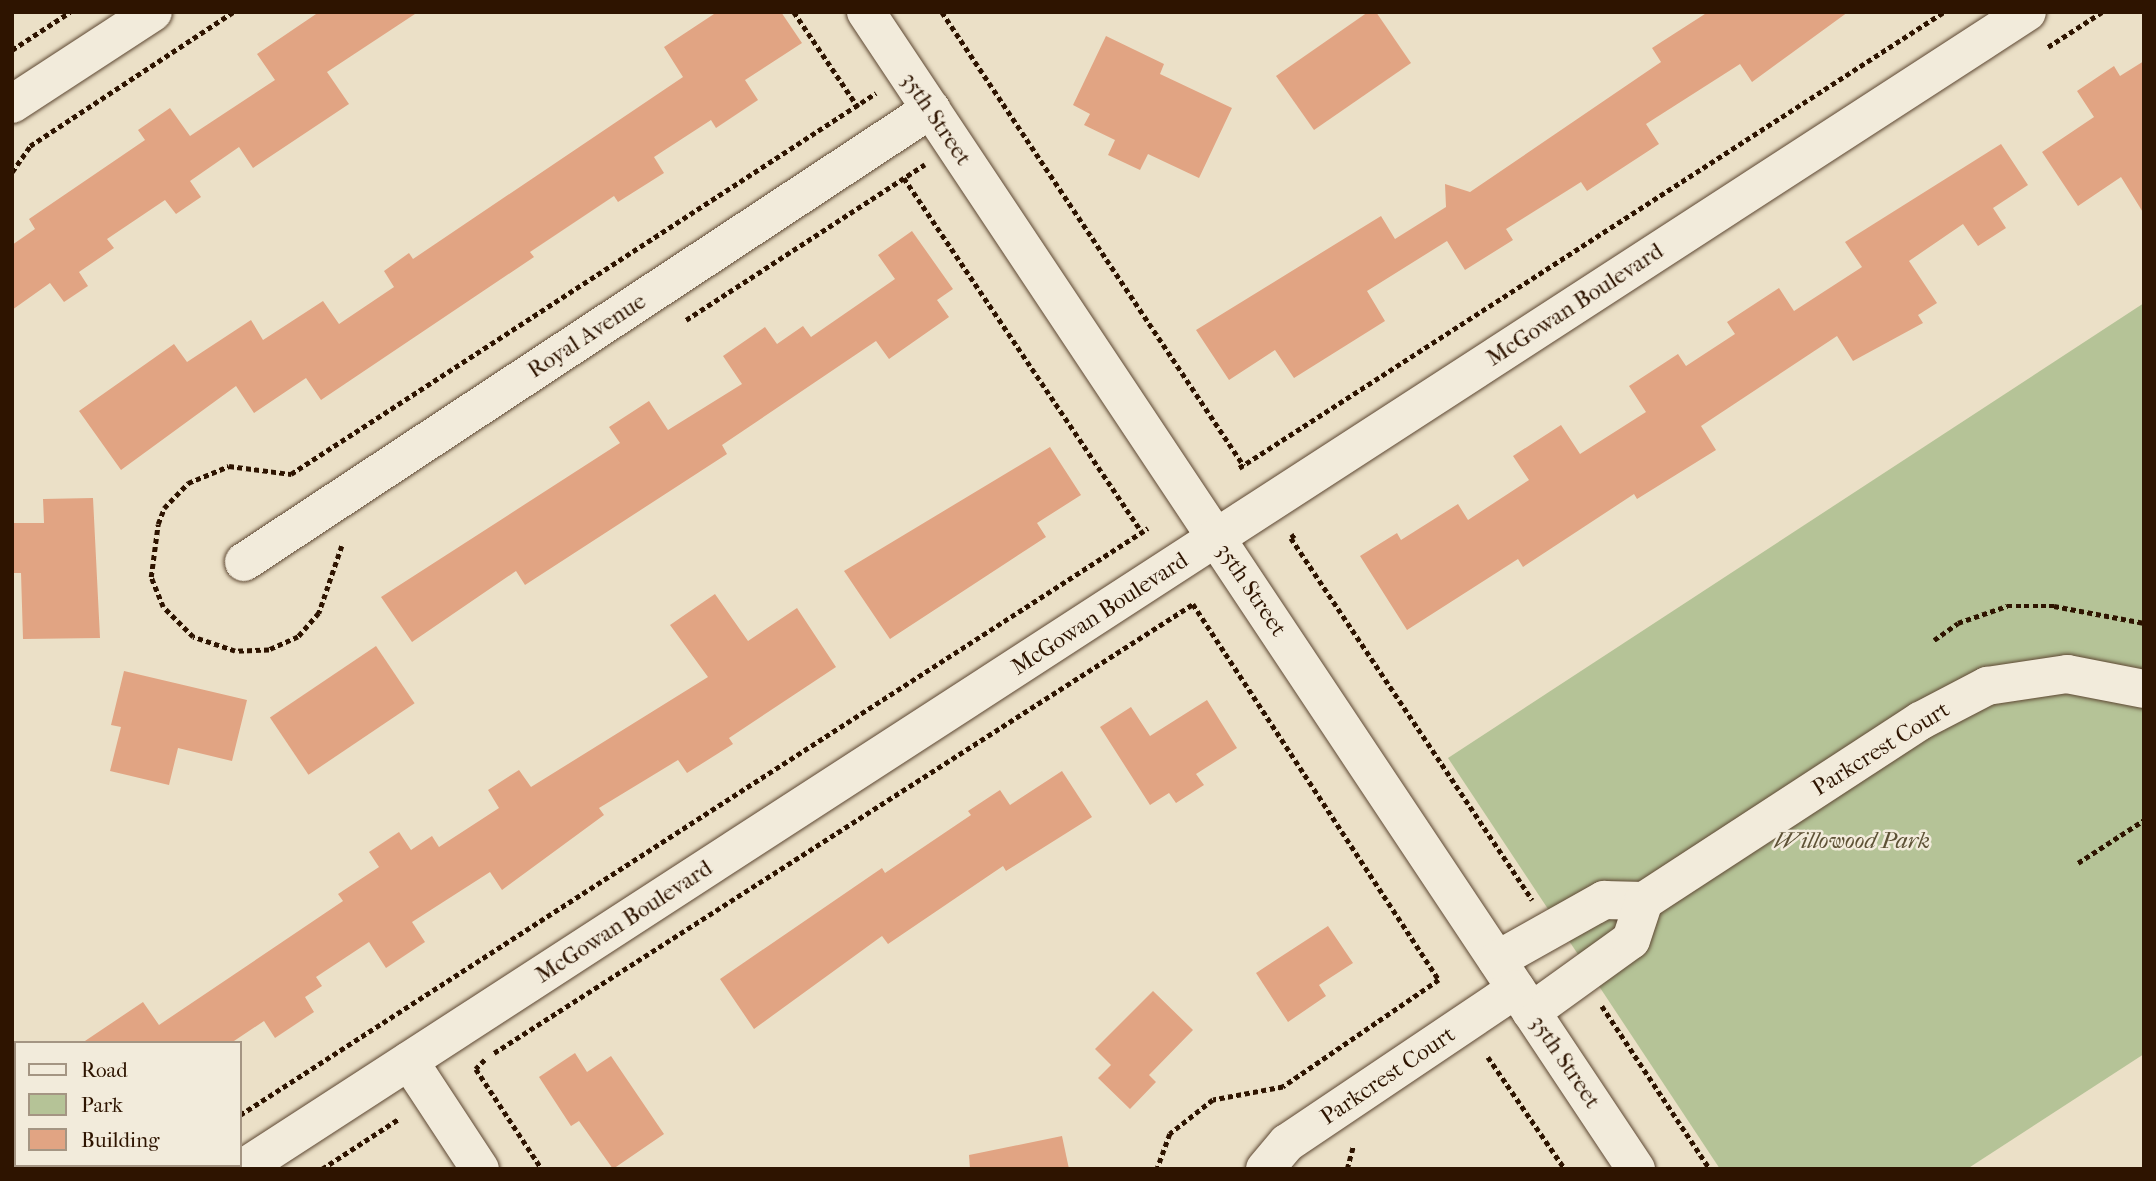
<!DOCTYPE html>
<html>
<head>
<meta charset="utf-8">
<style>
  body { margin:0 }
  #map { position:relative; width:2156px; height:1181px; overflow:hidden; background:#ebe0c7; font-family:"IM FELL French Canon",serif }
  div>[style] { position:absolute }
  .green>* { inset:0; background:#b5c397 }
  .building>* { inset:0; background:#e1a483; transform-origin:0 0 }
  .path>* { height:4.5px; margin-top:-2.25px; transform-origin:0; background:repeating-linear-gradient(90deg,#2e1400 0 5px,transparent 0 8.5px) }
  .roads { filter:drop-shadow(0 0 2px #5d4732) drop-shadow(0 0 2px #5d4732) }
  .minor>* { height:38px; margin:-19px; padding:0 19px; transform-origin:19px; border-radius:19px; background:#f2ebdb }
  span { translate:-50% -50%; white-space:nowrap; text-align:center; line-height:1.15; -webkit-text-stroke:5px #f2ebdb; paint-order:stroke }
  .street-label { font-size:23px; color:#2e1400 }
  .park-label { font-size:23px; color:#5d5135; font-style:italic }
  .frame { position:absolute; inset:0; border:14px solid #2e1400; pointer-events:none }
  .legend { position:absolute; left:14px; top:1041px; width:228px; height:126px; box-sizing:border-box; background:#f2ebdb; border:2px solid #a49583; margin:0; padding:9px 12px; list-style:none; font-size:21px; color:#2e1400 }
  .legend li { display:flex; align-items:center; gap:14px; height:35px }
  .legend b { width:35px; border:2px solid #a49583 }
</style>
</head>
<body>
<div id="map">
  <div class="green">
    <i style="clip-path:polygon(2144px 303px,2144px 1054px,1967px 1169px,1720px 1169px,1448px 758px)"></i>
  </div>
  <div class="building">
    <i style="clip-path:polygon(319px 12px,418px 12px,327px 72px,349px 104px,253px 168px,239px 147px,190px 181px,201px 197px,176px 214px,165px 200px,107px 239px,114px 248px,79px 272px,88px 286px,64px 302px,50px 283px,12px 310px,12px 245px,35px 229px,29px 219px,145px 140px,138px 130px,170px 108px,190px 136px,275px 80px,257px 54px)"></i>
    <i style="clip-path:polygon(717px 12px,781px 12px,802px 43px,745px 80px,758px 100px,716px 128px,711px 120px,654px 157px,664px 173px,618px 202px,614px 196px,530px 252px,534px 257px,321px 400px,306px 378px,254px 413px,236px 386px,121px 470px,79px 411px,174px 344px,187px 362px,251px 320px,263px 340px,323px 301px,339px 324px,394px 287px,384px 271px,409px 253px,413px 259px,683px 77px,664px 47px)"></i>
    <i style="clip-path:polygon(1368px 12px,1376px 12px,1411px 63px,1314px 130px,1276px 76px)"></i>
    <i style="clip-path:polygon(1708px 12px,1848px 12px,1752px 82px,1740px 64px,1646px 124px,1659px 144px,1587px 191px,1581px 182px,1506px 229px,1513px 240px,1465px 270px,1447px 241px,1367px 291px,1385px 321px,1294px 378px,1275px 350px,1229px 380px,1196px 330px,1381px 216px,1395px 239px,1446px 207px,1445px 184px,1470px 192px,1661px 62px,1652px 48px)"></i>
    <i style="clip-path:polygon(1106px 36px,1164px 64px,1160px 74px,1232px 108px,1199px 178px,1148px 154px,1140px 170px,1108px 155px,1115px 140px,1084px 125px,1090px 114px,1073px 105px)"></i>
    <i style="clip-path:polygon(2144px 61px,2144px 214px,2121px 177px,2078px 206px,2042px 152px,2094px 117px,2077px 91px,2114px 66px,2120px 76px)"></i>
    <i style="clip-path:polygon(2001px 144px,2028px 185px,1993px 208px,2006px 228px,1978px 246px,1963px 224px,1909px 261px,1937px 303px,1918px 315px,1923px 323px,1853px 361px,1837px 336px,1701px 426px,1716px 450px,1637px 499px,1634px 494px,1523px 567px,1518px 559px,1407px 630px,1360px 556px,1397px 533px,1401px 540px,1458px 504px,1468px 520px,1529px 480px,1513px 456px,1561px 425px,1580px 454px,1646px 412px,1629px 386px,1678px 354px,1686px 366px,1735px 334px,1727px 322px,1779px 288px,1794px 311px,1862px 267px,1845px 242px)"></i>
    <i style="clip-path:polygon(912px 231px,953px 289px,937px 300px,949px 317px,889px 359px,876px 341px,722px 445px,727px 454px,525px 585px,516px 571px,412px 642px,381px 597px,620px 443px,609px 427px,649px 401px,668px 430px,742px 384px,723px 356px,765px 327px,777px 344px,803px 326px,811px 337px,895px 279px,878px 255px)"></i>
    <i style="clip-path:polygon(1050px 447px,1081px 495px,1037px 523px,1046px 537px,890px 639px,844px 571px)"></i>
    <i style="clip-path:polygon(93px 498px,100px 638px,23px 639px,21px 573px,12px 573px,12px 523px,44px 523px,43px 499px)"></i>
    <i style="clip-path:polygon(715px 594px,748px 641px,797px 608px,836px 667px,729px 738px,733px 744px,687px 773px,678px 760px,599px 808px,604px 815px,502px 890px,490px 872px,412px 922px,425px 942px,386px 968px,369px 942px,316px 977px,322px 986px,305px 997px,314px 1012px,275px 1038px,264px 1021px,231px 1043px,82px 1043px,143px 1002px,159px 1025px,343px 901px,338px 894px,379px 867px,369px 852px,399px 832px,411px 850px,432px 836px,439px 847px,499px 808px,488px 790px,519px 770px,531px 787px,708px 677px,670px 625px)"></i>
    <i style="left:376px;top:646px;width:69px;height:128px;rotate:56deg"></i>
    <i style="clip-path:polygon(124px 671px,247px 700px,232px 761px,178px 748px,169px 785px,110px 771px,121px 727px,111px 725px)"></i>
    <i style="clip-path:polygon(1207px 700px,1237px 748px,1196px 774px,1204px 785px,1176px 803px,1169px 793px,1150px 805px,1100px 727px,1131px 707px,1150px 736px)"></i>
    <i style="clip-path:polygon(1062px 771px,1092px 817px,1006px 871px,1003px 866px,888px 944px,882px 936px,754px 1029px,720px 979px,882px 868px,885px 873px,971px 815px,968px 811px,1000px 790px,1010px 805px)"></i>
    <i style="clip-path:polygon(1328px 926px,1353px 963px,1319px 985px,1326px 996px,1288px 1022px,1256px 973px)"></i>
    <i style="clip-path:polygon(1153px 991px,1193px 1030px,1149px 1075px,1156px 1082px,1130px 1109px,1098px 1078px,1111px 1065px,1095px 1049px)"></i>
    <i style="clip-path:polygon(575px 1053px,587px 1072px,611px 1056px,664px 1134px,613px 1169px,579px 1121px,571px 1126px,539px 1077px)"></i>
    <i style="clip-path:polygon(1062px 1136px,1069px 1169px,970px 1169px,969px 1155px)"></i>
  </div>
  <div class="path">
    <i style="left:794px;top:12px;width:115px;rotate:56deg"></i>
    <i style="left:942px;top:12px;width:545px;rotate:56.37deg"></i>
    <i style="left:2048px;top:47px;width:64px;rotate:-32.9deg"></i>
    <i style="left:12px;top:50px;width:69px;rotate:-33.2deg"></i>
    <i style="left:12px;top:172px;width:32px;rotate:-55deg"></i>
    <i style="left:30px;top:146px;width:243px;rotate:-33.4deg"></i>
    <i style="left:904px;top:178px;width:429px;rotate:56.1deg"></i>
    <i style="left:686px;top:320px;width:285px;rotate:-33.1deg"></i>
    <i style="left:1239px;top:468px;width:840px;rotate:-32.9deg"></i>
    <i style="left:1295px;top:535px;width:5px;rotate:143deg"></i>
    <i style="left:1291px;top:538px;width:435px;rotate:56.3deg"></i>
    <i style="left:342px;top:546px;width:71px;rotate:108.9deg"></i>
    <i style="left:319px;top:613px;width:32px;rotate:131deg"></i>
    <i style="left:298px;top:637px;width:32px;rotate:156deg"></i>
    <i style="left:269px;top:650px;width:34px;rotate:178deg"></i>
    <i style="left:235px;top:651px;width:44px;rotate:-161.6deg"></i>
    <i style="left:193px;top:637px;width:42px;rotate:-135deg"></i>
    <i style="left:163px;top:607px;width:32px;rotate:-112deg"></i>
    <i style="left:151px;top:577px;width:53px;rotate:-82.5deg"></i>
    <i style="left:158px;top:524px;width:17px;rotate:-69deg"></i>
    <i style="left:164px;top:508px;width:35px;rotate:-46deg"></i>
    <i style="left:188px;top:483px;width:44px;rotate:-22.5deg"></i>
    <i style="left:229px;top:466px;width:63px;rotate:7.4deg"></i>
    <i style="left:291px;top:474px;width:698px;rotate:-33.08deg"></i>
    <i style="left:1934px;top:640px;width:29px;rotate:-35deg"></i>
    <i style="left:1958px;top:623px;width:52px;rotate:-19.1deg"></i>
    <i style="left:2007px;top:606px;width:47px"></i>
    <i style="left:2054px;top:606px;width:92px;rotate:10.7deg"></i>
    <i style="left:2078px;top:863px;width:79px;rotate:-33.1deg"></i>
    <i style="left:1602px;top:1006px;width:196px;rotate:56.5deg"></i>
    <i style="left:494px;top:1053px;width:831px;rotate:-32.71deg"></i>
    <i style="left:1193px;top:604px;width:449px;rotate:56.8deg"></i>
    <i style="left:1439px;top:980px;width:189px;rotate:145.6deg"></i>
    <i style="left:1283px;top:1087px;width:71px;rotate:169.5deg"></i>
    <i style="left:1213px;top:1100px;width:55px;rotate:141.7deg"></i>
    <i style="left:1170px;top:1134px;width:37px;rotate:110deg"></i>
    <i style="left:1488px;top:1057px;width:136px;rotate:55.5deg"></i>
    <i style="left:485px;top:1060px;width:13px;rotate:135deg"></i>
    <i style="left:476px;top:1069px;width:120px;rotate:56.6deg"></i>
    <i style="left:240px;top:1115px;width:1081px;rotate:-32.88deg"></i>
    <i style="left:157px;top:1169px;width:6px;rotate:-39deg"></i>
    <i style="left:322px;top:1169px;width:93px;rotate:-33.2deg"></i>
    <i style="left:1347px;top:1169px;width:24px;rotate:-75deg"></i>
  </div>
  <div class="roads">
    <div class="minor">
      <i style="left:866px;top:12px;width:1390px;rotate:56.36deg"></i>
      <i style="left:12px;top:104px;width:168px;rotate:-33.1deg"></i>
      <i style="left:244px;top:562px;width:823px;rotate:-33.4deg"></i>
      <i style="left:1497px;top:960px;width:123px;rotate:-29.3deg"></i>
      <i style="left:1604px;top:900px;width:40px;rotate:1.4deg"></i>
      <i style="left:1644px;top:901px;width:330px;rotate:-33.1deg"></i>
      <i style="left:1920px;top:721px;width:76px;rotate:-27.6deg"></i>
      <i style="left:1987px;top:686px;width:81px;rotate:-8.5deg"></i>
      <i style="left:2067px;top:674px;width:78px;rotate:11deg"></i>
      <i style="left:1531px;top:1012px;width:123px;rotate:-35.8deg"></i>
      <i style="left:1631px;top:940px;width:41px;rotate:-71.6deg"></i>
      <i style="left:409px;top:1061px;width:129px;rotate:56.7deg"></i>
      <i style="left:242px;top:1169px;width:2127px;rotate:-32.95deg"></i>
      <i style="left:1265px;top:1169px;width:34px;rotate:-50deg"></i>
      <i style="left:1287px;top:1143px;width:276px;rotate:-33.9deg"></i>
    </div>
  </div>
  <div class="street-label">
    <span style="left:936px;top:119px;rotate:56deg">35th Street</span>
    <span style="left:1575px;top:305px;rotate:-33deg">McGowan Boulevard</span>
    <span style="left:587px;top:336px;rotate:-33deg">Royal Avenue</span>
    <span style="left:1251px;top:590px;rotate:56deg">35th Street</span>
    <span style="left:1100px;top:614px;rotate:-33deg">McGowan Boulevard</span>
    <span style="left:1881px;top:749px;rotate:-32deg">Parkcrest Court</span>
    <span style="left:624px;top:922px;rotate:-33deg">McGowan Boulevard</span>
    <span style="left:1565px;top:1062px;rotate:56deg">35th Street</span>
    <span style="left:1388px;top:1076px;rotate:-34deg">Parkcrest Court</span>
  </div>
  <div class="park-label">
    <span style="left:1852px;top:841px">Willowood Park</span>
  </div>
  <div class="frame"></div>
  <ul class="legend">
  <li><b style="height:9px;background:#f2ebdb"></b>Road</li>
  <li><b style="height:19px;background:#b5c397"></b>Park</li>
  <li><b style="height:19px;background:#e1a483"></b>Building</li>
  </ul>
</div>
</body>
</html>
